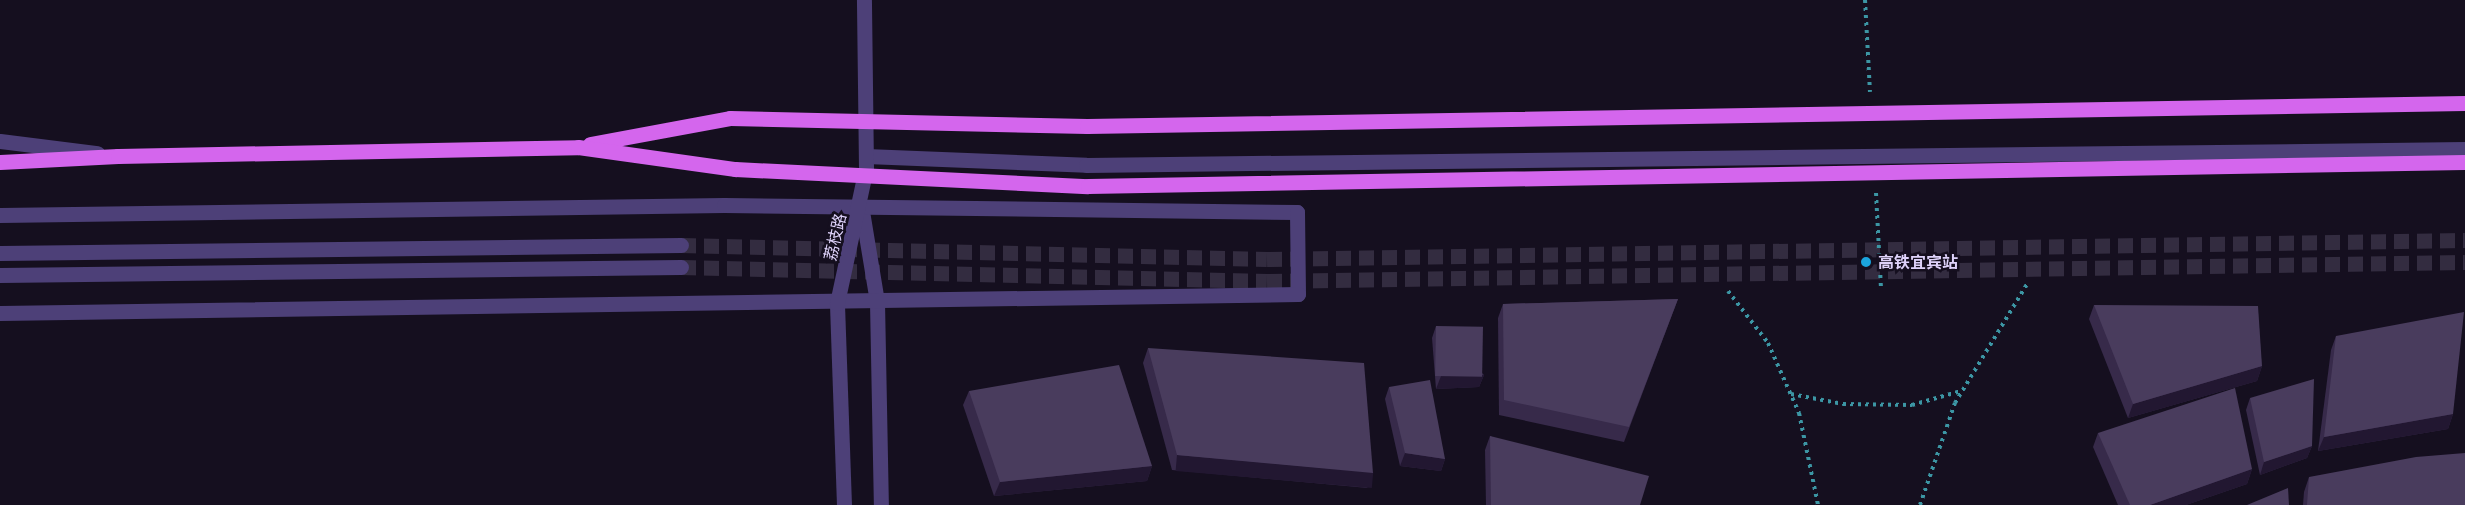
<!DOCTYPE html>
<html>
<head>
<meta charset="utf-8">
<style>
  body { margin:0 }
  #map { position:relative; width:2465px; height:505px; overflow:hidden; background:#150f1f; font-family:Manrope,"Noto Sans SC",sans-serif }
  div>[style] { position:absolute }
  .minor-tunnel>* { height:15px; margin-top:-7.5px; transform-origin:0; background:repeating-linear-gradient(90deg,#332c40 0 15px,transparent 0 23px) }
  .path>* { height:4px; margin-top:-2px; transform-origin:0; background:repeating-linear-gradient(90deg,#3c96a4 0 3px,transparent 0 7.5px) }
  .minor>* { height:15px; margin:-7.5px; padding:0 7.5px; transform-origin:7.5px; border-radius:7.5px; background:#4d4078 }
  .major-bridge>* { height:15px; margin:-7.5px; padding:0 7.5px; transform-origin:7.5px; border-radius:7.5px; background:#d466ed }
  .wall>* { inset:0; background:#372a4a }
  .shaded-wall>* { inset:0; background:#221731; transform-origin:0 0 }
  .building>* { inset:0; background:#493c5d; transform-origin:0 0 }
  .dots>* { width:16px; height:16px; translate:-50% -50%; box-sizing:border-box; border:3px solid #150f1f; border-radius:50% }
  span { translate:-50% -50%; white-space:nowrap; text-align:center; line-height:1.15; -webkit-text-stroke:5px #150f1f; paint-order:stroke }
  .street-label { font-size:16px; color:#ded2fa }
  .poi-label { font-size:16px; color:#ded2fa; font-weight:700 }
  .left { translate:0 -50%; text-align:left }
</style>
</head>
<body>
<div id="map">
  <div class="minor-tunnel">
    <i style="left:681px;top:245px;width:586px;rotate:1.37deg"></i>
    <i style="left:1267px;top:259px;width:1198px;rotate:-0.91deg"></i>
    <i style="left:681px;top:267px;width:586px;rotate:1.37deg"></i>
    <i style="left:1267px;top:281px;width:1198px;rotate:-0.91deg"></i>
  </div>
  <div class="path">
    <i style="left:1865px;top:0;width:92px;rotate:86.9deg"></i>
    <i style="left:1876px;top:193px;width:95px;rotate:87deg"></i>
    <i style="left:1728px;top:291px;width:66px;rotate:52.4deg"></i>
    <i style="left:1768px;top:343px;width:77px;rotate:66.1deg"></i>
    <i style="left:1799px;top:413px;width:94px;rotate:78.3deg"></i>
    <i style="left:1791px;top:394px;width:53px;rotate:10.9deg"></i>
    <i style="left:1843px;top:404px;width:69px;rotate:0.8deg"></i>
    <i style="left:1912px;top:405px;width:51px;rotate:-15.9deg"></i>
    <i style="left:1920px;top:505px;width:108px;rotate:-71.1deg"></i>
    <i style="left:1955px;top:403px;width:139px;rotate:-58.8deg"></i>
  </div>
  <div class="minor">
    <i style="left:0;top:141px;width:98px;rotate:7.1deg"></i>
    <i style="left:866px;top:156px;width:220px;rotate:2.3deg"></i>
    <i style="left:1086px;top:165px;width:1379px;rotate:-0.66deg"></i>
    <i style="left:862px;top:211px;width:92px;rotate:80.6deg"></i>
    <i style="left:877px;top:302px;width:203px;rotate:88.9deg"></i>
    <i style="left:0;top:215px;width:724px;rotate:-0.79deg"></i>
    <i style="left:724px;top:205px;width:573px;rotate:0.7deg"></i>
    <i style="left:1297px;top:212px;width:82px;rotate:89.3deg"></i>
    <i style="left:1298px;top:294px;width:1298px;rotate:179.16deg"></i>
    <i style="left:0;top:253px;width:681px;rotate:-0.67deg"></i>
    <i style="left:0;top:275px;width:681px;rotate:-0.67deg"></i>
    <i style="left:844px;top:505px;width:202px;rotate:-92deg"></i>
    <i style="left:837px;top:303px;width:138px;rotate:-77.9deg"></i>
    <i style="left:866px;top:168px;width:168px;rotate:-90.7deg"></i>
  </div>
  <div class="major-bridge">
    <i style="left:590px;top:144px;width:142px;rotate:-10.5deg"></i>
    <i style="left:730px;top:118px;width:357px;rotate:1.3deg"></i>
    <i style="left:1087px;top:126px;width:1378px;rotate:-0.96deg"></i>
    <i style="left:0;top:162px;width:118px;rotate:-2.9deg"></i>
    <i style="left:118px;top:156px;width:460px;rotate:-1.1deg"></i>
    <i style="left:578px;top:147px;width:159px;rotate:8deg"></i>
    <i style="left:735px;top:169px;width:353px;rotate:2.8deg"></i>
    <i style="left:1088px;top:186px;width:1377px;rotate:-1deg"></i>
  </div>
  <div class="wall">
    <i style="clip-path:polygon(1678px 299px,1624px 442px,1499px 415px,1498px 318px,1503px 304px)"></i>
    <i style="clip-path:polygon(2094px 305px,2262px 366px,2257px 381px,2128px 418px,2089px 319px)"></i>
    <i style="clip-path:polygon(1436px 326px,1484px 375px,1479px 387px,1436px 389px,1432px 338px)"></i>
    <i style="clip-path:polygon(2336px 336px,2453px 414px,2448px 429px,2318px 451px,2331px 350px)"></i>
    <i style="clip-path:polygon(1148px 348px,1368px 488px,1172px 470px,1143px 363px)"></i>
    <i style="clip-path:polygon(1389px 387px,1445px 459px,1441px 471px,1400px 466px,1385px 399px)"></i>
    <i style="clip-path:polygon(969px 391px,1152px 466px,1147px 481px,994px 496px,963px 405px)"></i>
    <i style="clip-path:polygon(2250px 398px,2312px 446px,2307px 458px,2260px 475px,2246px 410px)"></i>
    <i style="clip-path:polygon(2098px 433px,2252px 469px,2247px 484px,2186px 505px,2118px 505px,2093px 447px)"></i>
    <i style="clip-path:polygon(1490px 436px,1640px 505px,1486px 505px,1485px 450px)"></i>
    <i style="clip-path:polygon(2309px 477px,2465px 505px,2303px 505px,2304px 492px)"></i>
  </div>
  <div class="shaded-wall">
    <i style="clip-path:polygon(2262px 366px,2257px 381px,2128px 418px,2133px 404px)"></i>
    <i style="clip-path:polygon(1484px 375px,1479px 387px,1436px 389px,1441px 376px)"></i>
    <i style="clip-path:polygon(2453px 414px,2448px 429px,2318px 451px,2324px 437px)"></i>
    <i style="clip-path:polygon(2312px 446px,2307px 458px,2260px 475px,2264px 462px)"></i>
    <i style="clip-path:polygon(1405px 453px,1445px 459px,1441px 471px,1400px 466px)"></i>
    <i style="left:1177px;top:455px;width:197px;height:16px;rotate:5deg"></i>
    <i style="clip-path:polygon(1152px 466px,1147px 481px,994px 496px,1000px 482px)"></i>
    <i style="clip-path:polygon(2252px 469px,2247px 484px,2186px 505px,2150px 505px)"></i>
  </div>
  <div class="building">
    <i style="clip-path:polygon(1678px 299px,1629px 427px,1504px 400px,1503px 304px)"></i>
    <i style="clip-path:polygon(2094px 305px,2258px 306px,2262px 366px,2133px 404px)"></i>
    <i style="clip-path:polygon(2464px 312px,2453px 414px,2324px 437px,2336px 336px)"></i>
    <i style="left:1436px;top:326px;width:47px;height:50px;rotate:1deg"></i>
    <i style="clip-path:polygon(1148px 348px,1364px 363px,1373px 473px,1177px 455px)"></i>
    <i style="clip-path:polygon(1119px 365px,1152px 466px,1000px 482px,969px 391px)"></i>
    <i style="clip-path:polygon(2314px 379px,2312px 446px,2264px 462px,2250px 398px)"></i>
    <i style="clip-path:polygon(1430px 380px,1445px 459px,1405px 453px,1389px 387px)"></i>
    <i style="clip-path:polygon(2235px 388px,2252px 469px,2150px 505px,2130px 505px,2098px 433px)"></i>
    <i style="clip-path:polygon(1490px 436px,1649px 476px,1640px 505px,1491px 505px)"></i>
    <i style="clip-path:polygon(2465px 453px,2465px 505px,2307px 505px,2309px 477px,2416px 457px)"></i>
    <i style="clip-path:polygon(2288px 488px,2289px 505px,2247px 505px)"></i>
  </div>
  <div class="dots">
    <i style="left:1866px;top:262px;background:#1ba4dd"></i>
  </div>
  <div class="street-label">
    <span style="left:835px;top:237px;rotate:-77deg">荔枝路</span>
  </div>
  <div class="poi-label">
    <span class="left" style="left:1878px;top:262px">高铁宜宾站</span>
  </div>
</div>
</body>
</html>
